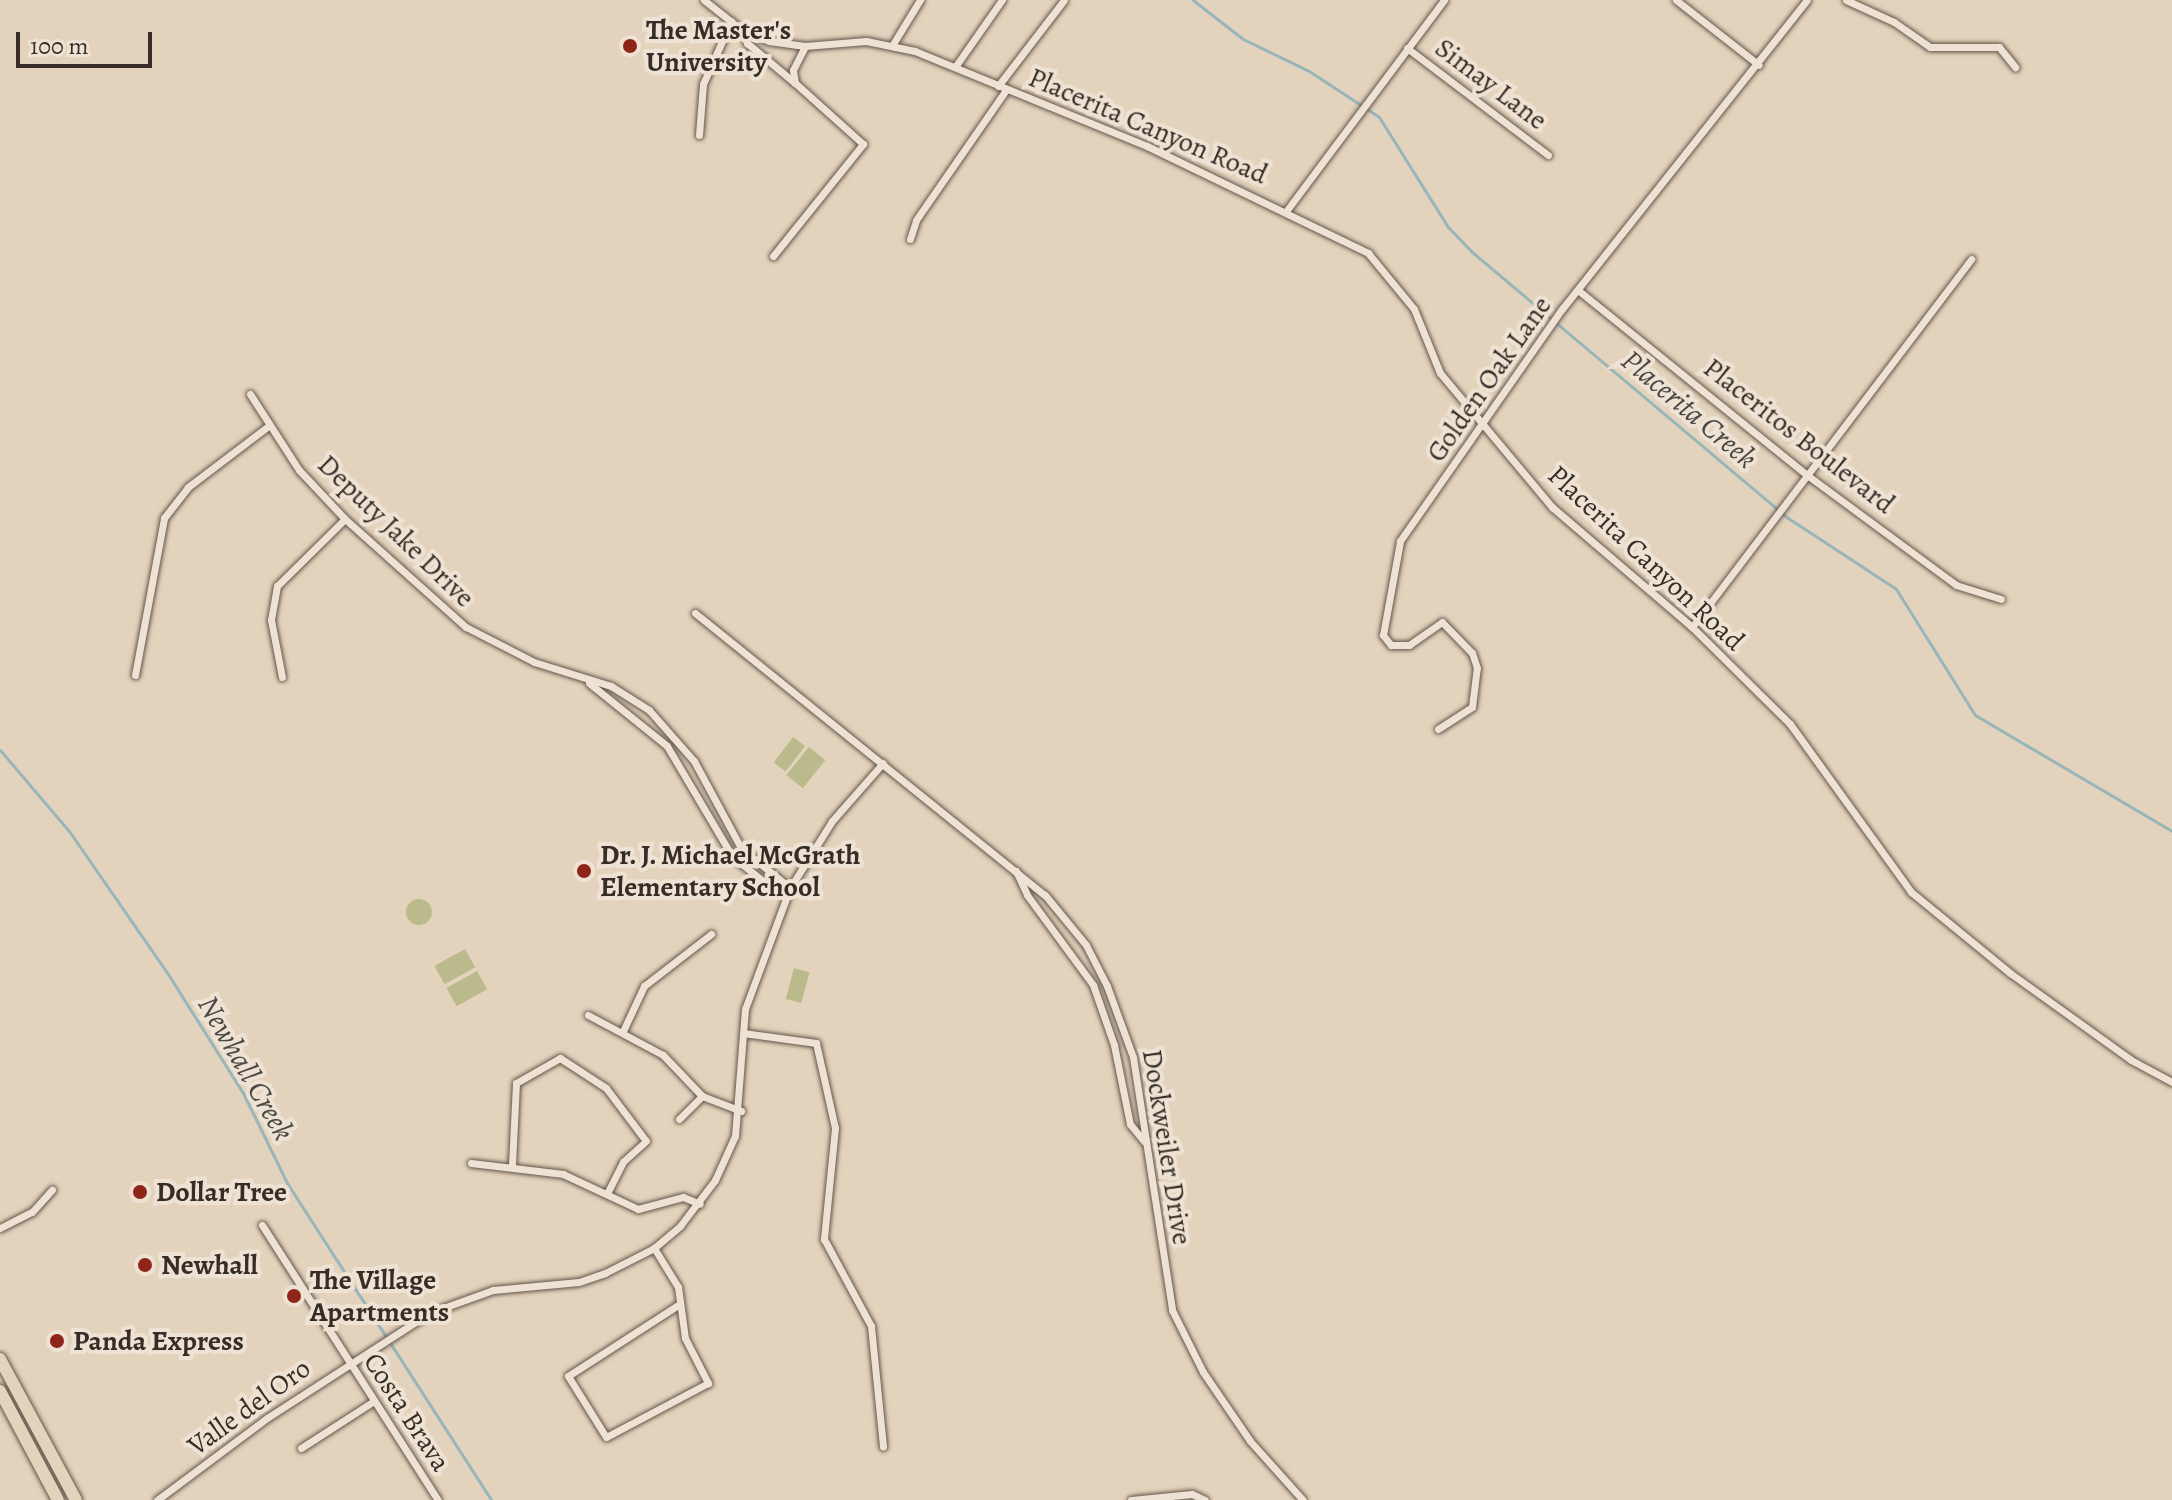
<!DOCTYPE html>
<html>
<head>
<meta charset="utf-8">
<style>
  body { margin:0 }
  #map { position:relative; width:2172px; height:1500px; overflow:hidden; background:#e4d3bc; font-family:Alegreya,serif }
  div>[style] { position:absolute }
  .green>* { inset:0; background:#bbba8c; transform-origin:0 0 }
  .round { border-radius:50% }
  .stream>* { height:3px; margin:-1.5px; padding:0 1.5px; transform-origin:1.5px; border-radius:1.5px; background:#98b6ba }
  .roads { filter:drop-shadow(0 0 2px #63564c) drop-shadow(0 0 2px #63564c) }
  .street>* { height:7px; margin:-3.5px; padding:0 3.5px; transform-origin:3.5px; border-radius:3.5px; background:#ede2d3 }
  .primary>* { height:12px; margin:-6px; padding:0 6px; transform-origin:6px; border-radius:6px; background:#e4d3bc }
  .dots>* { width:22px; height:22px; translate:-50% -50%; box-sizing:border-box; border:4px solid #ede2d3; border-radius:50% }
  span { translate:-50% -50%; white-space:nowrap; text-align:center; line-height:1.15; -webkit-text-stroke:8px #ede2d3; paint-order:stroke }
  .poi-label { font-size:28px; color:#382d26; font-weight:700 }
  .left { translate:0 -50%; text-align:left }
  .street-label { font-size:28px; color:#382d26 }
  .water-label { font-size:30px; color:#4b4844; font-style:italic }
  .scale { position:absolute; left:16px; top:32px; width:136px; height:36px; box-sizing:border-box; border:4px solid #382d26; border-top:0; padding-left:10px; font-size:24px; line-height:28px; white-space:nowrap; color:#382d26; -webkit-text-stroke:6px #ede2d3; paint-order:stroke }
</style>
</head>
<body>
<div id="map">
  <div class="green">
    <i style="left:793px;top:737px;width:15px;height:32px;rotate:37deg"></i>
    <i style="left:809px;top:747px;width:21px;height:36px;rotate:39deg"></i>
    <i class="round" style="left:406px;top:899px;width:26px;height:26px"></i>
    <i style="left:465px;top:949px;width:21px;height:35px;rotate:61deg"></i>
    <i style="left:794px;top:968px;width:16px;height:32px;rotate:15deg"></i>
    <i style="left:477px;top:971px;width:21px;height:35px;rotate:61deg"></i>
  </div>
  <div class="stream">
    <i style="left:1193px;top:0;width:63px;rotate:38deg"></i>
    <i style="left:1243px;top:39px;width:73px;rotate:25.9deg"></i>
    <i style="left:1309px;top:71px;width:84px;rotate:33.3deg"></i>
    <i style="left:1379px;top:117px;width:130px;rotate:57.9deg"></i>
    <i style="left:1448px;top:227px;width:35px;rotate:46deg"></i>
    <i style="left:1472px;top:252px;width:413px;rotate:40.1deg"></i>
    <i style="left:1788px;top:518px;width:129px;rotate:33.3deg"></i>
    <i style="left:1896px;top:589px;width:149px;rotate:57.9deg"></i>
    <i style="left:1975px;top:715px;width:229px;rotate:30.5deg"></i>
    <i style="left:0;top:750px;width:106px;rotate:49.6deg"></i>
    <i style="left:69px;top:831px;width:174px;rotate:55.3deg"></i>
    <i style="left:168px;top:974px;width:141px;rotate:57.8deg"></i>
    <i style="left:243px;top:1093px;width:100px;rotate:63.9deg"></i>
    <i style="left:287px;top:1183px;width:377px;rotate:57.2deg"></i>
  </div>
  <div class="roads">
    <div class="street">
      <i style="left:704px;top:0;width:50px;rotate:38.5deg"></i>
      <i style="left:743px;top:31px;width:28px;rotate:21deg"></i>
      <i style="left:769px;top:41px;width:36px;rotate:8deg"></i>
      <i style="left:805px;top:46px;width:61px;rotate:-4.7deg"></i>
      <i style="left:866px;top:41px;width:50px;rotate:11.5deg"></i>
      <i style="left:915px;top:51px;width:251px;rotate:22.3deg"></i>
      <i style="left:1147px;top:146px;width:246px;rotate:25.8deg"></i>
      <i style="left:1368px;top:253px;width:72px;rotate:50.6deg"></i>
      <i style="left:1414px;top:309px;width:69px;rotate:67.9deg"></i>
      <i style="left:1440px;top:373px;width:175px;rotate:50.1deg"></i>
      <i style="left:1552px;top:507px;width:184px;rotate:40.6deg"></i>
      <i style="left:1692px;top:627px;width:138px;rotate:44.7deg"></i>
      <i style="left:1790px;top:724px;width:207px;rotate:54.2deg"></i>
      <i style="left:1911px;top:892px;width:128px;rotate:39.3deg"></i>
      <i style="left:2010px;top:973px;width:149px;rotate:35.7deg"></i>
      <i style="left:2131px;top:1060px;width:47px;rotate:28.2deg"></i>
      <i style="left:1676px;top:0;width:105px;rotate:38.1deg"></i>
      <i style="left:1846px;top:0;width:53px;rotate:24.6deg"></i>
      <i style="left:1894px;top:22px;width:44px;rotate:34.8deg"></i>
      <i style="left:1930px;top:47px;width:69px"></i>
      <i style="left:1999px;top:47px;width:26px;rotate:51deg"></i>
      <i style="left:743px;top:31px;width:13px;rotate:72deg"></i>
      <i style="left:747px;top:43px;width:62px;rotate:39.8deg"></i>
      <i style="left:893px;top:44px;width:52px;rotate:-58.5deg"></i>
      <i style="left:1407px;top:48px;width:177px;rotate:37.2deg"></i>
      <i style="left:955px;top:67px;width:82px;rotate:-55deg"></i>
      <i style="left:998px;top:86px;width:108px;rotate:-52.5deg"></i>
      <i style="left:699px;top:135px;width:51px;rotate:-85.5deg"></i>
      <i style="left:703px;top:84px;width:69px;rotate:-66deg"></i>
      <i style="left:1287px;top:210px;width:262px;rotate:-53.2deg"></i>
      <i style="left:910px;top:239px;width:20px;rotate:-72deg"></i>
      <i style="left:916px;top:220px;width:158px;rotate:-55.3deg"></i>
      <i style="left:773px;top:256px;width:144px;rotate:-51.2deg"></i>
      <i style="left:863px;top:144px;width:91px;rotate:-138.1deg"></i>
      <i style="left:795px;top:83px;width:13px;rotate:-99deg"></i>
      <i style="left:793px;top:70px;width:27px;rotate:-63deg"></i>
      <i style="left:1579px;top:291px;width:293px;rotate:38.9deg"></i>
      <i style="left:1807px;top:475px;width:185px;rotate:36.4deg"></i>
      <i style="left:1956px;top:585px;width:47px;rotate:17.3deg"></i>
      <i style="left:250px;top:394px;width:90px;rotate:57.2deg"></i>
      <i style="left:299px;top:470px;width:67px;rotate:46.8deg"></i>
      <i style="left:345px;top:519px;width:162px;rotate:41.8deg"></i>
      <i style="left:466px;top:627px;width:76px;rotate:27.2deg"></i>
      <i style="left:534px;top:662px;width:81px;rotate:17.3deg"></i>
      <i style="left:611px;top:686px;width:45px;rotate:32.3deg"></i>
      <i style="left:649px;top:710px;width:68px;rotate:48.6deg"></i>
      <i style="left:694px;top:761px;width:99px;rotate:61.6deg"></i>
      <i style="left:741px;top:848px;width:63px;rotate:39.2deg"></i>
      <i style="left:695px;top:613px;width:449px;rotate:38.9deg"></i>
      <i style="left:1045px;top:895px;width:65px;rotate:50.6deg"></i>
      <i style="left:1086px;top:945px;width:46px;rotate:62.9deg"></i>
      <i style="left:1107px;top:986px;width:76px;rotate:69.9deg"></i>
      <i style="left:1133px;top:1057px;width:256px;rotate:81.2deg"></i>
      <i style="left:1172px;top:1310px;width:69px;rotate:63.4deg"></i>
      <i style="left:1203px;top:1372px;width:83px;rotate:55.7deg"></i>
      <i style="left:1250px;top:1441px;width:79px;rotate:48.1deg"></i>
      <i style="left:1692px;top:627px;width:462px;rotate:-52.8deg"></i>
      <i style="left:135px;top:675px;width:160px;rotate:-79.5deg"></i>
      <i style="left:164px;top:518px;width:39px;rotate:-52deg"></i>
      <i style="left:188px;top:487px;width:99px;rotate:-37.2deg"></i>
      <i style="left:282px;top:677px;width:58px;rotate:-100.9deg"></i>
      <i style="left:271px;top:620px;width:35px;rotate:-80deg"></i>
      <i style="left:277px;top:586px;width:95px;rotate:-44.6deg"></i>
      <i style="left:589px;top:683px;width:100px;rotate:38.9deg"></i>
      <i style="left:667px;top:746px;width:128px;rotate:59.4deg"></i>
      <i style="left:732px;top:856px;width:46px;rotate:38.9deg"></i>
      <i style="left:768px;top:885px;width:22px;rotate:8deg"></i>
      <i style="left:1438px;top:729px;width:40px;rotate:-32.9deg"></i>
      <i style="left:1472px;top:707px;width:39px;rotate:-83deg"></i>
      <i style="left:1477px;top:668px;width:16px;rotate:-108deg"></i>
      <i style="left:1472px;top:653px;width:43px;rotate:-134.1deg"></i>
      <i style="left:1442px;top:622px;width:40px;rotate:145.1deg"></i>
      <i style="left:1409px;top:645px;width:18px;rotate:180deg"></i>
      <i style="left:1391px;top:645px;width:13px;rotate:-129deg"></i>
      <i style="left:1383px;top:635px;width:96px;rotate:-79.7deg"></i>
      <i style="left:1400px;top:541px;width:283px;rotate:-55.1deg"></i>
      <i style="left:1562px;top:309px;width:394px;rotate:-51.6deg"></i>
      <i style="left:1016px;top:871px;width:26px;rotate:65deg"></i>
      <i style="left:1027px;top:895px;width:112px;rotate:53.7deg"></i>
      <i style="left:1093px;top:985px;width:64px;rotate:70.7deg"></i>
      <i style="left:1114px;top:1045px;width:81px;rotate:78.6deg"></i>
      <i style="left:1130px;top:1124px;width:22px;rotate:51deg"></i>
      <i style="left:588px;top:1015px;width:85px;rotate:28.1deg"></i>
      <i style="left:663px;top:1055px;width:57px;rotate:46.4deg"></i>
      <i style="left:702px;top:1096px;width:42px;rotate:21deg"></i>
      <i style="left:623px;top:1031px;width:50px;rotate:-65deg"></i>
      <i style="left:644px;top:986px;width:85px;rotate:-37.8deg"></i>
      <i style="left:743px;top:1033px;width:74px;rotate:7.8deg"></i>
      <i style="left:816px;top:1043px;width:87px;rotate:77.4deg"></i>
      <i style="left:835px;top:1128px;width:112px;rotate:95.7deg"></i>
      <i style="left:824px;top:1239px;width:99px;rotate:61.6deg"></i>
      <i style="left:871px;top:1326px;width:121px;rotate:84.3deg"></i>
      <i style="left:679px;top:1119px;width:33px;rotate:-45deg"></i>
      <i style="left:471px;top:1163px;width:93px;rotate:6.8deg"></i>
      <i style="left:563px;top:1174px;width:83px;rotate:25deg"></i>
      <i style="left:638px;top:1209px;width:47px;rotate:-14.9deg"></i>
      <i style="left:683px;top:1197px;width:18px;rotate:22deg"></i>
      <i style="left:512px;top:1165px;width:82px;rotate:-87.2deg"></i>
      <i style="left:516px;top:1083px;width:51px;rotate:-29.6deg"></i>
      <i style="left:560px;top:1058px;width:55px;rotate:33.1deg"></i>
      <i style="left:606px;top:1088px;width:66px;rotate:53deg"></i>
      <i style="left:646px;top:1141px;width:31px;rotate:138deg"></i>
      <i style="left:623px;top:1162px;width:34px;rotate:117deg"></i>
      <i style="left:262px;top:1225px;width:326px;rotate:57.4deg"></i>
      <i style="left:0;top:1228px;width:36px;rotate:-27deg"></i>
      <i style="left:32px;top:1212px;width:30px;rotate:-48deg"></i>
      <i style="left:654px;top:1248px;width:46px;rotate:58.4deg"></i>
      <i style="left:678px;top:1287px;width:51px;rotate:82.2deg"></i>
      <i style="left:685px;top:1338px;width:51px;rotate:62.9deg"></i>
      <i style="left:708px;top:1383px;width:115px;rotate:152.1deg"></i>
      <i style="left:606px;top:1437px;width:72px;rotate:-121.9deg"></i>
      <i style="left:568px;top:1376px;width:131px;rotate:-32.8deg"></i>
      <i style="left:301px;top:1448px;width:87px;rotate:-32.8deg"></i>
      <i style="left:157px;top:1500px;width:137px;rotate:-36.7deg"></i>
      <i style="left:267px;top:1418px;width:193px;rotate:-32.9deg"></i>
      <i style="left:429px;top:1313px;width:68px;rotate:-19.8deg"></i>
      <i style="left:493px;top:1290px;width:86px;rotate:-5.3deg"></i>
      <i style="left:579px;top:1282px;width:28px;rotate:-19deg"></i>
      <i style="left:605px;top:1273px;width:55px;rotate:-27deg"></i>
      <i style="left:654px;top:1248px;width:34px;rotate:-40deg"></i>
      <i style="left:680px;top:1226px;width:58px;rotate:-52.7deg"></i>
      <i style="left:715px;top:1180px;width:48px;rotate:-65.6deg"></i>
      <i style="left:735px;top:1136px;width:127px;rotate:-85.5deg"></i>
      <i style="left:745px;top:1009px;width:129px;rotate:-69.6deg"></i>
      <i style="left:790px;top:888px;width:79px;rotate:-57.9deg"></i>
      <i style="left:832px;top:821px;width:77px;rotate:-48.7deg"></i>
      <i style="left:1131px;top:1500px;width:61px;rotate:-5.6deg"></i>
      <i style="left:1192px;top:1494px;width:14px;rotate:25deg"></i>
    </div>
    <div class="primary">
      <i style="left:0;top:1359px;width:160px;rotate:61.7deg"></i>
      <i style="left:0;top:1391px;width:123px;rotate:62deg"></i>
    </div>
  </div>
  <div class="dots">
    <i style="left:630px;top:46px;background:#8f2418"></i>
    <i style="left:584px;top:871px;background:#8f2418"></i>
    <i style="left:140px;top:1192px;background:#8f2418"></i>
    <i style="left:145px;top:1265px;background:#8f2418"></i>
    <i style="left:294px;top:1296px;background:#8f2418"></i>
    <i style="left:57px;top:1341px;background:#8f2418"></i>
  </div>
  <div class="poi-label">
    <span class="left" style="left:646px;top:46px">The Master's<br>University</span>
    <span class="left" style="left:600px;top:871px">Dr. J. Michael McGrath<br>Elementary School</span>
    <span class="left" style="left:156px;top:1192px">Dollar Tree</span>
    <span class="left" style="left:161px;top:1265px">Newhall</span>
    <span class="left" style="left:310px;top:1296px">The Village<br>Apartments</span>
    <span class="left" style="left:73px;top:1341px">Panda Express</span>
  </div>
  <div class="street-label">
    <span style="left:1491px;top:84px;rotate:37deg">Simay Lane</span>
    <span style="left:1148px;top:126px;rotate:23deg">Placerita Canyon Road</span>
    <span style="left:1489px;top:379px;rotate:-55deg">Golden Oak Lane</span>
    <span style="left:1799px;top:436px;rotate:38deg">Placeritos Boulevard</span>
    <span style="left:396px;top:531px;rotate:44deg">Deputy Jake Drive</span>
    <span style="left:1646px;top:558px;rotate:43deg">Placerita Canyon Road</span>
    <span style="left:1167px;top:1147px;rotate:81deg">Dockweiler Drive</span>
    <span style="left:249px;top:1407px;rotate:-36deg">Valle del Oro</span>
    <span style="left:407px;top:1412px;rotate:57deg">Costa Brava</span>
  </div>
  <div class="water-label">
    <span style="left:1689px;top:409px;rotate:40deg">Placerita Creek</span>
    <span style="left:246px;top:1068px;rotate:60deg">Newhall Creek</span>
  </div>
  <div class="scale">100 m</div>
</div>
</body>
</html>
